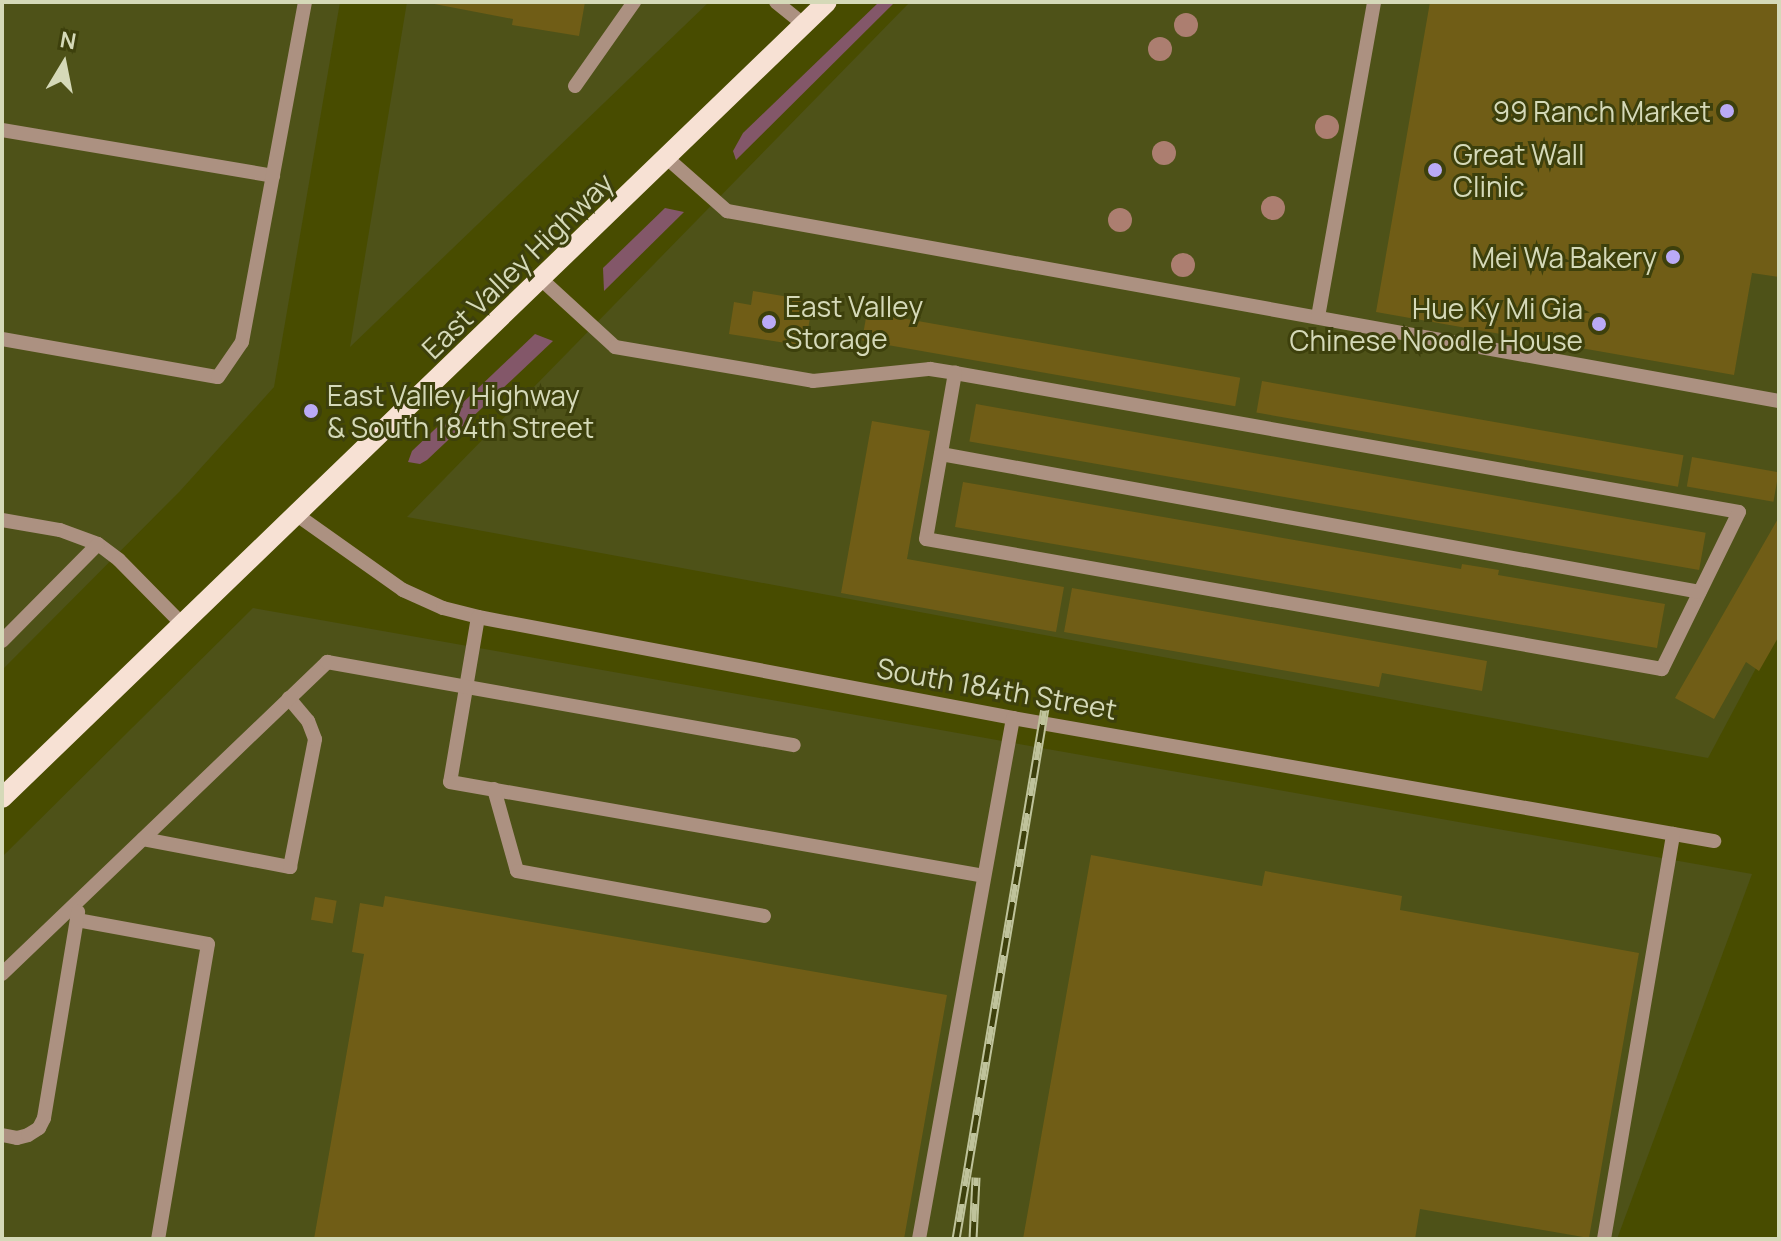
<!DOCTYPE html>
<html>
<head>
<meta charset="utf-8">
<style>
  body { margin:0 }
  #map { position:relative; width:1781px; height:1241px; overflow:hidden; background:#484c00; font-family:Manrope,sans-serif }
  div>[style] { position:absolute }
  .built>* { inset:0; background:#4e5218 }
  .green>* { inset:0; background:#835769 }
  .building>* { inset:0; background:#705d16; transform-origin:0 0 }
  .minor>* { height:14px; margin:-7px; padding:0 7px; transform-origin:7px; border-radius:7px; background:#ac9181 }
  .major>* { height:20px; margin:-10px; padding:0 10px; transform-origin:10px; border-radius:10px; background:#f7e1d4 }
  .rail>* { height:9px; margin-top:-4.5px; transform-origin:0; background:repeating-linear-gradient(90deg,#3d400c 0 18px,#bfc39b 0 36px); box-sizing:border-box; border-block:2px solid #bfc39b }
  .trees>* { width:24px; height:24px; margin:-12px; border-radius:50%; background:#ac7e70 }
  .dots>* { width:22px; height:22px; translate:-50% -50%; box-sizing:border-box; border:4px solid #3d400c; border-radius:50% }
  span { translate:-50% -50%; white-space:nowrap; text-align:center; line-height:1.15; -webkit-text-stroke:6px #3d400c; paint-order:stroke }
  .poi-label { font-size:28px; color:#d5d9b8 }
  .right { translate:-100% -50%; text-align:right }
  .left { translate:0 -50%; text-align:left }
  .street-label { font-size:28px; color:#d5d9b8 }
  .frame { position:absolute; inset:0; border:4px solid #d5d9b8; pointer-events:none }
  .north { position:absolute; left:24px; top:24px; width:80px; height:80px; -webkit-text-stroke:6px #3d400c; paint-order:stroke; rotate:10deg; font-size:22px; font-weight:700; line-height:32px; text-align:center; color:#d5d9b8 }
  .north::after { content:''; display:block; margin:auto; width:28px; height:36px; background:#d5d9b8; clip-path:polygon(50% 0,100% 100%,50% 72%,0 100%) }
</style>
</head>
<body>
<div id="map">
  <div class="built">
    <i style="clip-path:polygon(2px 2px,340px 2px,274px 387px,180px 491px,2px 670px)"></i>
    <i style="clip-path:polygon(407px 2px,709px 2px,350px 347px)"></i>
    <i style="clip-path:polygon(910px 2px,1779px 2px,1779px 625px,1708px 758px,407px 517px)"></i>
    <i style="clip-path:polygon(253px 608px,1752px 874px,1617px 1239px,2px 1239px,2px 857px)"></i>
  </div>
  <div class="green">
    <i style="clip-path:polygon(879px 2px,895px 2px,736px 160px,733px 151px,743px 133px)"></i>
    <i style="clip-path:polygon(665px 208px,684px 212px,604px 291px,603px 268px)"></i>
    <i style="clip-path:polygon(535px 334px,553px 341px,427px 460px,420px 464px,408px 462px,412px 451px)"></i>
  </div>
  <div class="building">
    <i style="clip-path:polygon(424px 2px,585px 2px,579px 36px,512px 25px,513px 19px)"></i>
    <i style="clip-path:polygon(1430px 2px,1779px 2px,1779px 277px,1752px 273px,1734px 375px,1376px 312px)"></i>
    <i style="clip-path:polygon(753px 291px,813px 301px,805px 346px,729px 334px,734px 302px,751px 305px)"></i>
    <i style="left:867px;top:312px;width:379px;height:29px;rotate:10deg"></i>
    <i style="left:1262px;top:381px;width:428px;height:32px;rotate:10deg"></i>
    <i style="left:976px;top:404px;width:741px;height:38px;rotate:10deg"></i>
    <i style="clip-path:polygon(872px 421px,930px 431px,907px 559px,1064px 587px,1056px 632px,841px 593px)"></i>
    <i style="left:1692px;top:457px;width:88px;height:30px;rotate:10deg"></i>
    <i style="clip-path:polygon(963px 482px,1461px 569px,1462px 564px,1499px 570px,1498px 575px,1665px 604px,1657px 648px,955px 527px)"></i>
    <i style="clip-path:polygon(1779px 517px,1779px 636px,1759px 671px,1746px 662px,1714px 719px,1675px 698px)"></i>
    <i style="clip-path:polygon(1072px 588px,1487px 661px,1482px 691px,1382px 673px,1379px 687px,1064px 632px)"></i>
    <i style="clip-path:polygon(1091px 855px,1262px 886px,1265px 871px,1402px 896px,1400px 910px,1639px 953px,1589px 1238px,1420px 1209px,1415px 1239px,1023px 1239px)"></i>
    <i style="clip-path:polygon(385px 896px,947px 995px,904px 1239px,314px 1239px,364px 954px,352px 952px,360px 903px,383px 907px)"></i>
    <i style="left:315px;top:897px;width:22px;height:23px;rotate:10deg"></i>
  </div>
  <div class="minor">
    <i style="left:776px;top:2px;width:36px;rotate:39deg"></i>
    <i style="left:575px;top:86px;width:103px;rotate:-54.9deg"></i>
    <i style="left:2px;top:130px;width:275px;rotate:9.6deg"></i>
    <i style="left:668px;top:159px;width:79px;rotate:41.4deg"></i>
    <i style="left:727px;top:211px;width:1069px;rotate:10.24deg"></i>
    <i style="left:542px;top:280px;width:99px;rotate:42.5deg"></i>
    <i style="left:615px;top:347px;width:201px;rotate:9.7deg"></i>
    <i style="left:813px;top:381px;width:118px;rotate:-5.9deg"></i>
    <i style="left:930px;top:369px;width:25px;rotate:9deg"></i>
    <i style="left:955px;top:373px;width:796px;rotate:10.05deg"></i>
    <i style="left:1739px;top:512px;width:175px;rotate:116.1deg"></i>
    <i style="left:1662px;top:669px;width:747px;rotate:-169.98deg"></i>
    <i style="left:926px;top:539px;width:169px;rotate:-80.1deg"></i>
    <i style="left:1318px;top:317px;width:320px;rotate:-79.9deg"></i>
    <i style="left:2px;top:339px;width:219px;rotate:10deg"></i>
    <i style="left:218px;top:377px;width:42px;rotate:-55.6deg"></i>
    <i style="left:242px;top:342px;width:346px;rotate:-79.5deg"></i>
    <i style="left:941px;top:454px;width:771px;rotate:10.3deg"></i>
    <i style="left:297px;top:515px;width:130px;rotate:35.3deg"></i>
    <i style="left:403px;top:590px;width:44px;rotate:24.2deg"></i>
    <i style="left:443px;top:608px;width:36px;rotate:14deg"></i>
    <i style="left:478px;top:617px;width:544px;rotate:10.69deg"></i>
    <i style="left:1013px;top:718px;width:712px;rotate:9.95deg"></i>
    <i style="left:2px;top:520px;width:59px;rotate:9.8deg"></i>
    <i style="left:60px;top:530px;width:40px;rotate:20.2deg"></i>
    <i style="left:98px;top:544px;width:26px;rotate:37deg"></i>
    <i style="left:119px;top:560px;width:91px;rotate:45.4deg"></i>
    <i style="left:478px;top:617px;width:167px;rotate:99.6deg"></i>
    <i style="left:450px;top:782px;width:542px;rotate:9.98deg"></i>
    <i style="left:2px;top:641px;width:136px;rotate:-45.3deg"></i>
    <i style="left:494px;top:789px;width:85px;rotate:74.3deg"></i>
    <i style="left:517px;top:871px;width:251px;rotate:10.3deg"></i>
    <i style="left:143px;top:839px;width:150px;rotate:10.8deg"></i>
    <i style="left:290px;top:867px;width:130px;rotate:-78.9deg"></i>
    <i style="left:315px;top:739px;width:19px;rotate:-111deg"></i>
    <i style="left:308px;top:721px;width:30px;rotate:-130deg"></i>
    <i style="left:77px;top:920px;width:133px;rotate:10.4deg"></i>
    <i style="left:208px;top:944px;width:299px;rotate:99.6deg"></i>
    <i style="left:2px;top:974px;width:451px;rotate:-43.8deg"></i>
    <i style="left:327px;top:662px;width:474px;rotate:10.1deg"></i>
    <i style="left:2px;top:1135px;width:15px;rotate:11deg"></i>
    <i style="left:17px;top:1138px;width:11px;rotate:-15deg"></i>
    <i style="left:28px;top:1135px;width:13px;rotate:-32deg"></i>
    <i style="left:39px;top:1128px;width:11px;rotate:-63deg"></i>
    <i style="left:44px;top:1118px;width:209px;rotate:-80.6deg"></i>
    <i style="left:919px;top:1239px;width:529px;rotate:-79.77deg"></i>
    <i style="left:1604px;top:1239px;width:411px;rotate:-80.3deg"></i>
  </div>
  <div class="major">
    <i style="left:2px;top:798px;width:1146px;rotate:-43.98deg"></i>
  </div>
  <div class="rail">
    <i style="left:956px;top:1239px;width:544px;rotate:-80.49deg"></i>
    <i style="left:973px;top:1239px;width:62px;rotate:-87.2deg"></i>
  </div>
  <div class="trees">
    <i style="left:1186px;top:25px"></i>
    <i style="left:1160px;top:49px"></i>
    <i style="left:1327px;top:127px"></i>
    <i style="left:1164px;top:153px"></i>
    <i style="left:1273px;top:208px"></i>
    <i style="left:1120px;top:220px"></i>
    <i style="left:1183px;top:265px"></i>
  </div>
  <div class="dots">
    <i style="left:1727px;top:111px;background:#baaaf6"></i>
    <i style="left:1435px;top:170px;background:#baaaf6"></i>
    <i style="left:1673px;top:257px;background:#baaaf6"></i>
    <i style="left:769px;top:322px;background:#baaaf6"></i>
    <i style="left:1599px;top:324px;background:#baaaf6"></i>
    <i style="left:311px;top:411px;background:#baaaf6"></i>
  </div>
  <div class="poi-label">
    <span class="right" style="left:1711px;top:111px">99 Ranch Market</span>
    <span class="left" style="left:1453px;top:170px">Great Wall<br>Clinic</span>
    <span class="right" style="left:1657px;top:257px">Mei Wa Bakery</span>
    <span class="left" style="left:785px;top:322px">East Valley<br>Storage</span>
    <span class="right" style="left:1583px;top:324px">Hue Ky Mi Gia<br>Chinese Noodle House</span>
    <span class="left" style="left:327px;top:411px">East Valley Highway<br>&amp; South 184th Street</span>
  </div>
  <div class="street-label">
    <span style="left:517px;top:265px;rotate:-44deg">East Valley Highway</span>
    <span style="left:997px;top:688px;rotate:10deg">South 184th Street</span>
  </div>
  <div class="frame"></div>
  <div class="north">N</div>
</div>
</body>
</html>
